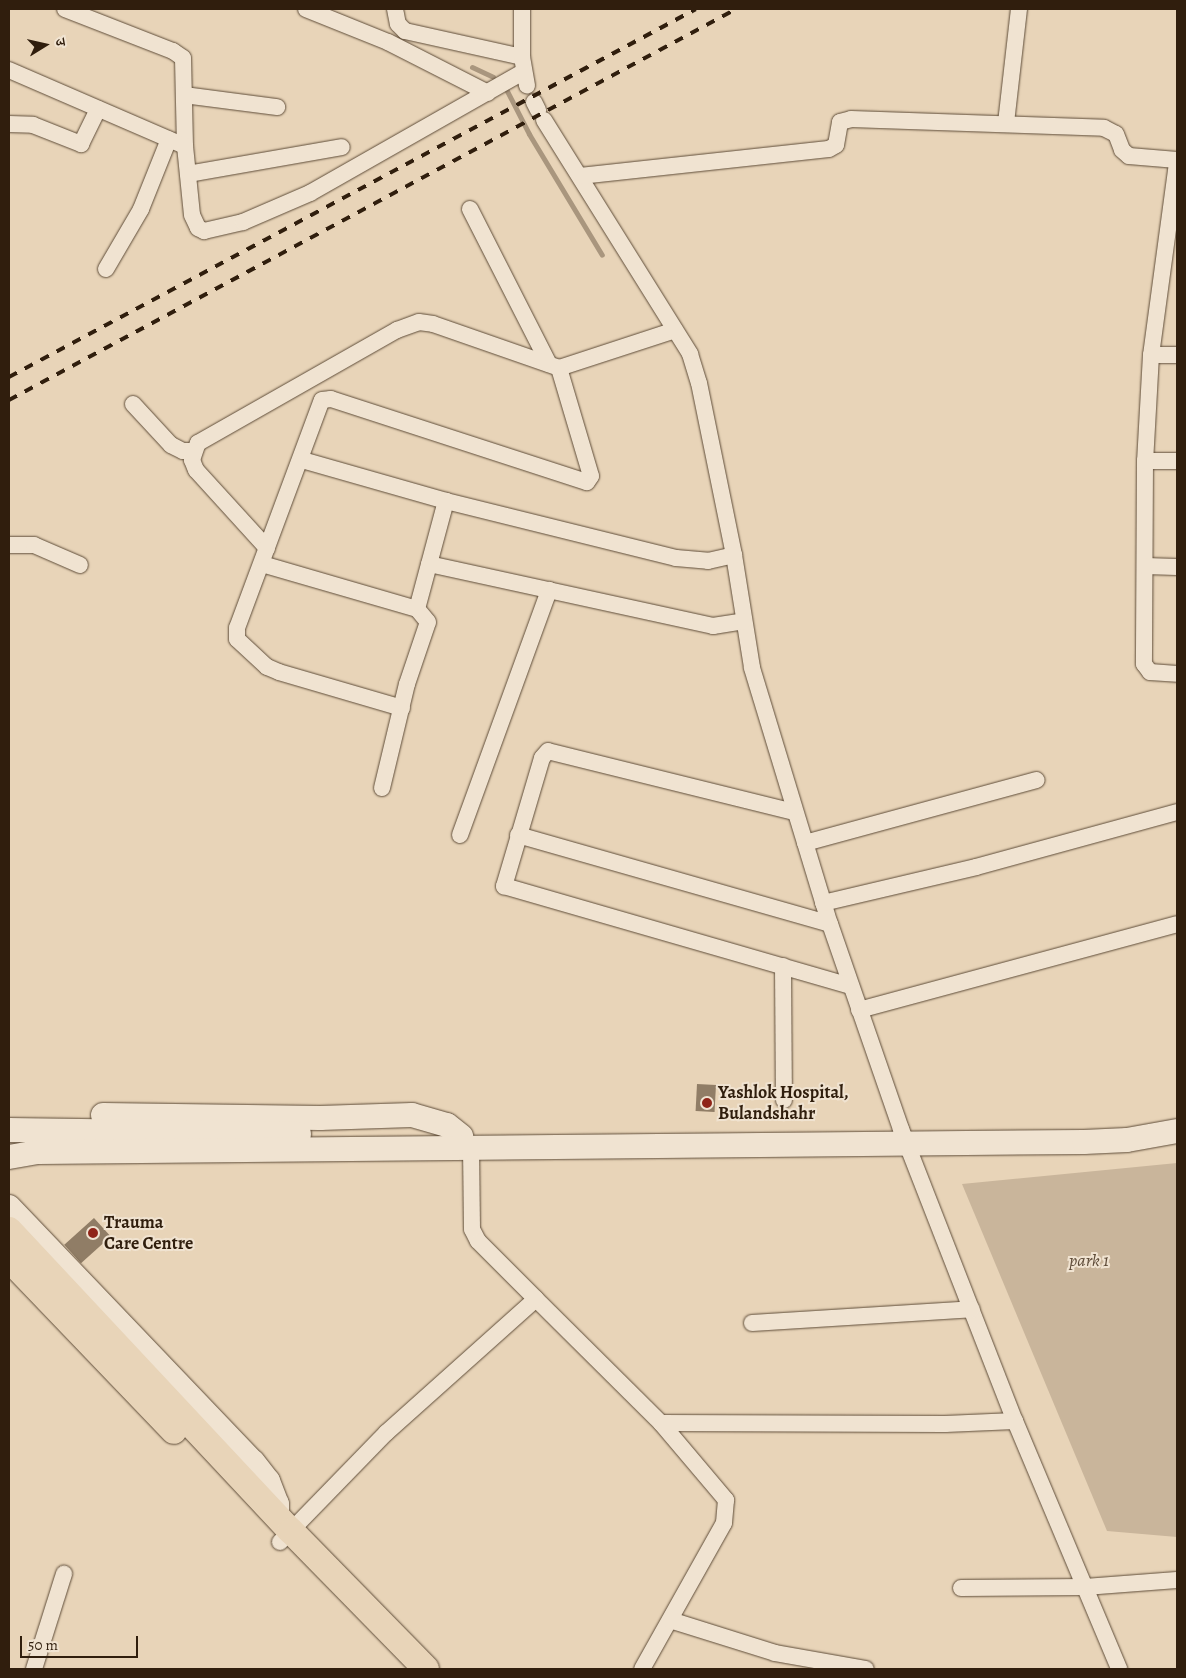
<!DOCTYPE html>
<html>
<head>
<meta charset="utf-8">
<style>
  body { margin:0 }
  #map { position:relative; width:1186px; height:1678px; overflow:hidden; background:#e8d4b8; font-family:Alegreya,"Noto Serif Devanagari",serif }
  div>[style] { position:absolute }
  .green>* { inset:0; background:#c9b59b }
  .stream>* { height:5px; margin:-2.5px; padding:0 2.5px; transform-origin:2.5px; border-radius:2.5px; background:#a9967e }
  .building>* { inset:0; background:#907d66; transform-origin:0 0 }
  .roads { filter:drop-shadow(0 0 1px #5e4c38) drop-shadow(0 0 1px #5e4c38) }
  .street>* { height:16px; margin:-8px; padding:0 8px; transform-origin:8px; border-radius:8px; background:#f0e3d1 }
  .secondary>* { height:24px; margin:-12px; padding:0 12px; transform-origin:12px; border-radius:12px; background:#f0e3d1 }
  .primary>* { height:26px; margin:-13px; padding:0 13px; transform-origin:13px; border-radius:13px; background:#e8d4b8 }
  .rail>* { height:4px; margin-top:-2px; transform-origin:0; background:repeating-linear-gradient(90deg,#301e0d 0 9px,transparent 0 18px) }
  .dots>* { width:14px; height:14px; translate:-50% -50%; box-sizing:border-box; border:2px solid #f0e3d1; border-radius:50% }
  span { translate:-50% -50%; white-space:nowrap; text-align:center; line-height:1.15; -webkit-text-stroke:4px #f0e3d1; paint-order:stroke }
  .poi-label { font-size:18px; color:#301e0d; font-weight:700 }
  .left { translate:0 -50%; text-align:left }
  .park-label { font-size:18px; color:#5e4b38; font-style:italic }
  .frame { position:absolute; inset:0; border:10px solid #301e0d; pointer-events:none }
  .north { position:absolute; left:20px; top:20px; width:50px; height:50px; -webkit-text-stroke:4px #f0e3d1; paint-order:stroke; rotate:80deg; font-size:14px; font-weight:700; line-height:20px; text-align:center; color:#301e0d }
  .north::after { content:''; display:block; margin:auto; width:18px; height:22px; background:#301e0d; clip-path:polygon(50% 0,100% 100%,50% 72%,0 100%) }
  .scale { position:absolute; left:20px; top:1636px; width:118px; height:22px; box-sizing:border-box; border:2px solid #301e0d; border-top:0; padding-left:6px; font-size:15px; line-height:18px; white-space:nowrap; color:#301e0d; -webkit-text-stroke:4px #f0e3d1; paint-order:stroke }
</style>
</head>
<body>
<div id="map">
  <div class="green">
    <i style="clip-path:polygon(1177px 1163px,1177px 1537px,1107px 1531px,962px 1184px)"></i>
  </div>
  <div class="stream">
    <i style="left:472px;top:67px;width:23px;rotate:25deg"></i>
    <i style="left:505px;top:87px;width:53px;rotate:62.9deg"></i>
    <i style="left:529px;top:134px;width:141px;rotate:58.9deg"></i>
  </div>
  <div class="building">
    <i style="left:697px;top:1084px;width:19px;height:27px;rotate:3deg"></i>
    <i style="left:94px;top:1218px;width:25px;height:40px;rotate:48deg"></i>
  </div>
  <div class="roads">
    <div class="street">
      <i style="left:65px;top:9px;width:116px;rotate:21.3deg"></i>
      <i style="left:173px;top:51px;width:12px;rotate:35deg"></i>
      <i style="left:183px;top:58px;width:88px;rotate:88.7deg"></i>
      <i style="left:185px;top:146px;width:69px;rotate:84.2deg"></i>
      <i style="left:192px;top:215px;width:14px;rotate:65deg"></i>
      <i style="left:198px;top:228px;width:7px;rotate:27deg"></i>
      <i style="left:204px;top:231px;width:40px;rotate:-13deg"></i>
      <i style="left:243px;top:222px;width:73px;rotate:-23.4deg"></i>
      <i style="left:310px;top:193px;width:245px;rotate:-29.6deg"></i>
      <i style="left:306px;top:9px;width:88px;rotate:21.9deg"></i>
      <i style="left:388px;top:42px;width:112px;rotate:27deg"></i>
      <i style="left:395px;top:9px;width:15px;rotate:79deg"></i>
      <i style="left:398px;top:24px;width:10px;rotate:45deg"></i>
      <i style="left:405px;top:31px;width:120px;rotate:12.5deg"></i>
      <i style="left:522px;top:9px;width:48px;rotate:90deg"></i>
      <i style="left:522px;top:57px;width:29px;rotate:80deg"></i>
      <i style="left:9px;top:70px;width:192px;rotate:23.4deg"></i>
      <i style="left:184px;top:95px;width:94px;rotate:7.4deg"></i>
      <i style="left:534px;top:102px;width:9px;rotate:63deg"></i>
      <i style="left:544px;top:120px;width:276px;rotate:58deg"></i>
      <i style="left:690px;top:354px;width:30px;rotate:73deg"></i>
      <i style="left:699px;top:383px;width:176px;rotate:78.5deg"></i>
      <i style="left:734px;top:555px;width:114px;rotate:80.9deg"></i>
      <i style="left:752px;top:668px;width:268px;rotate:73.1deg"></i>
      <i style="left:830px;top:924px;width:217px;rotate:70.9deg"></i>
      <i style="left:901px;top:1129px;width:313px;rotate:68.7deg"></i>
      <i style="left:1015px;top:1421px;width:269px;rotate:67.2deg"></i>
      <i style="left:1006px;top:123px;width:115px;rotate:-83.5deg"></i>
      <i style="left:9px;top:124px;width:24px;rotate:2deg"></i>
      <i style="left:33px;top:125px;width:52px;rotate:21.6deg"></i>
      <i style="left:81px;top:144px;width:39px;rotate:-64deg"></i>
      <i style="left:1177px;top:163px;width:194px;rotate:97.7deg"></i>
      <i style="left:1151px;top:355px;width:106px;rotate:93.2deg"></i>
      <i style="left:1145px;top:461px;width:203px;rotate:90.3deg"></i>
      <i style="left:1144px;top:664px;width:10px;rotate:53deg"></i>
      <i style="left:1150px;top:672px;width:27px;rotate:4deg"></i>
      <i style="left:188px;top:174px;width:156px;rotate:-9.9deg"></i>
      <i style="left:580px;top:176px;width:250px;rotate:-6.2deg"></i>
      <i style="left:829px;top:149px;width:8px;rotate:-30deg"></i>
      <i style="left:836px;top:145px;width:23px;rotate:-80deg"></i>
      <i style="left:840px;top:122px;width:11px;rotate:-15deg"></i>
      <i style="left:851px;top:119px;width:253px;rotate:2deg"></i>
      <i style="left:1104px;top:128px;width:13px;rotate:27deg"></i>
      <i style="left:1116px;top:134px;width:17px;rotate:69deg"></i>
      <i style="left:1122px;top:150px;width:9px;rotate:41deg"></i>
      <i style="left:1129px;top:156px;width:48px;rotate:4.8deg"></i>
      <i style="left:470px;top:209px;width:174px;rotate:63deg"></i>
      <i style="left:106px;top:269px;width:69px;rotate:-59.7deg"></i>
      <i style="left:141px;top:209px;width:75px;rotate:-68.2deg"></i>
      <i style="left:1151px;top:355px;width:26px"></i>
      <i style="left:133px;top:404px;width:56px;rotate:47.2deg"></i>
      <i style="left:171px;top:445px;width:13px;rotate:27deg"></i>
      <i style="left:183px;top:451px;width:10px"></i>
      <i style="left:302px;top:460px;width:150px;rotate:15.9deg"></i>
      <i style="left:446px;top:501px;width:237px;rotate:13.9deg"></i>
      <i style="left:676px;top:558px;width:32px;rotate:5deg"></i>
      <i style="left:708px;top:561px;width:27px;rotate:-13deg"></i>
      <i style="left:1145px;top:461px;width:32px"></i>
      <i style="left:9px;top:545px;width:25px"></i>
      <i style="left:34px;top:545px;width:50px;rotate:23.5deg"></i>
      <i style="left:267px;top:548px;width:105px;rotate:-132.3deg"></i>
      <i style="left:196px;top:470px;width:11px;rotate:-112deg"></i>
      <i style="left:192px;top:460px;width:18px;rotate:-71deg"></i>
      <i style="left:198px;top:443px;width:229px;rotate:-29.6deg"></i>
      <i style="left:397px;top:330px;width:23px;rotate:-20deg"></i>
      <i style="left:419px;top:322px;width:14px;rotate:8deg"></i>
      <i style="left:433px;top:324px;width:133px;rotate:19.2deg"></i>
      <i style="left:559px;top:368px;width:122px;rotate:-18.1deg"></i>
      <i style="left:262px;top:564px;width:161px;rotate:16.2deg"></i>
      <i style="left:429px;top:564px;width:291px;rotate:12.3deg"></i>
      <i style="left:713px;top:626px;width:30px;rotate:-9deg"></i>
      <i style="left:1145px;top:566px;width:32px;rotate:2deg"></i>
      <i style="left:402px;top:708px;width:128px;rotate:-163.7deg"></i>
      <i style="left:279px;top:672px;width:13px;rotate:-157deg"></i>
      <i style="left:267px;top:667px;width:41px;rotate:-137deg"></i>
      <i style="left:237px;top:639px;width:11px;rotate:-90deg"></i>
      <i style="left:237px;top:628px;width:243px;rotate:-69.6deg"></i>
      <i style="left:322px;top:400px;width:9px;rotate:-6deg"></i>
      <i style="left:331px;top:399px;width:269px;rotate:18deg"></i>
      <i style="left:587px;top:482px;width:7px;rotate:-56deg"></i>
      <i style="left:591px;top:476px;width:113px;rotate:-106.5deg"></i>
      <i style="left:382px;top:788px;width:107px;rotate:-76.5deg"></i>
      <i style="left:407px;top:684px;width:65px;rotate:-71.3deg"></i>
      <i style="left:428px;top:622px;width:17px;rotate:-130deg"></i>
      <i style="left:417px;top:609px;width:112px;rotate:-75deg"></i>
      <i style="left:794px;top:812px;width:253px;rotate:-166.1deg"></i>
      <i style="left:548px;top:751px;width:9px;rotate:131deg"></i>
      <i style="left:542px;top:758px;width:134px;rotate:106.5deg"></i>
      <i style="left:504px;top:886px;width:361px;rotate:16.1deg"></i>
      <i style="left:460px;top:835px;width:261px;rotate:-70deg"></i>
      <i style="left:518px;top:835px;width:324px;rotate:15.9deg"></i>
      <i style="left:805px;top:843px;width:240px;rotate:-15.2deg"></i>
      <i style="left:823px;top:903px;width:157px;rotate:-13.2deg"></i>
      <i style="left:976px;top:867px;width:208px;rotate:-15.3deg"></i>
      <i style="left:783px;top:966px;width:134px;rotate:89.6deg"></i>
      <i style="left:859px;top:1010px;width:329px;rotate:-15.1deg"></i>
      <i style="left:536px;top:1299px;width:176px;rotate:44.8deg"></i>
      <i style="left:661px;top:1423px;width:101px;rotate:49.8deg"></i>
      <i style="left:726px;top:1500px;width:23px;rotate:95deg"></i>
      <i style="left:724px;top:1523px;width:167px;rotate:119.3deg"></i>
      <i style="left:752px;top:1323px;width:220px;rotate:-3.6deg"></i>
      <i style="left:661px;top:1423px;width:284px;rotate:0.2deg"></i>
      <i style="left:945px;top:1424px;width:70px;rotate:-2.5deg"></i>
      <i style="left:280px;top:1542px;width:152px;rotate:-45.8deg"></i>
      <i style="left:386px;top:1433px;width:201px;rotate:-41.8deg"></i>
      <i style="left:536px;top:1299px;width:82px;rotate:-135deg"></i>
      <i style="left:478px;top:1241px;width:13px;rotate:-117deg"></i>
      <i style="left:472px;top:1229px;width:80px;rotate:-90.7deg"></i>
      <i style="left:961px;top:1588px;width:124px;rotate:-0.5deg"></i>
      <i style="left:1085px;top:1587px;width:92px;rotate:-4.4deg"></i>
      <i style="left:670px;top:1620px;width:110px;rotate:17.4deg"></i>
      <i style="left:775px;top:1653px;width:92px;rotate:10deg"></i>
      <i style="left:34px;top:1669px;width:100px;rotate:-72.5deg"></i>
    </div>
    <div class="secondary">
      <i style="left:103px;top:1115px;width:217px;rotate:0.8deg"></i>
      <i style="left:320px;top:1118px;width:92px;rotate:-1.9deg"></i>
      <i style="left:412px;top:1115px;width:36px;rotate:16deg"></i>
      <i style="left:447px;top:1125px;width:18px;rotate:38deg"></i>
      <i style="left:9px;top:1130px;width:290px;rotate:0.8deg"></i>
      <i style="left:9px;top:1157px;width:29px;rotate:-10deg"></i>
      <i style="left:38px;top:1152px;width:1046px;rotate:-0.55deg"></i>
      <i style="left:1084px;top:1142px;width:43px;rotate:-2.7deg"></i>
      <i style="left:1127px;top:1140px;width:51px;rotate:-10.2deg"></i>
      <i style="left:9px;top:1207px;width:353px;rotate:46.3deg"></i>
      <i style="left:253px;top:1462px;width:24px;rotate:52deg"></i>
      <i style="left:268px;top:1481px;width:25px;rotate:69deg"></i>
      <i style="left:277px;top:1504px;width:10px;rotate:90deg"></i>
    </div>
    <div class="primary">
      <i style="left:9px;top:1230px;width:412px;rotate:46.9deg"></i>
      <i style="left:291px;top:1531px;width:193px;rotate:45.6deg"></i>
      <i style="left:9px;top:1259px;width:238px;rotate:46.2deg"></i>
    </div>
  </div>
  <div class="rail">
    <i style="left:9px;top:377px;width:779px;rotate:-28.18deg"></i>
    <i style="left:9px;top:400px;width:825px;rotate:-28.27deg"></i>
  </div>
  <div class="dots">
    <i style="left:707px;top:1103px;background:#8f2418"></i>
    <i style="left:93px;top:1233px;background:#8f2418"></i>
  </div>
  <div class="poi-label">
    <span class="left" style="left:718px;top:1103px">Yashlok Hospital,<br>Bulandshahr</span>
    <span class="left" style="left:104px;top:1233px">Trauma<br>Care Centre</span>
  </div>
  <div class="park-label">
    <span style="left:1089px;top:1260px">park 1</span>
  </div>
  <div class="frame"></div>
  <div class="north">उ</div>
  <div class="scale">50 m</div>
</div>
</body>
</html>
